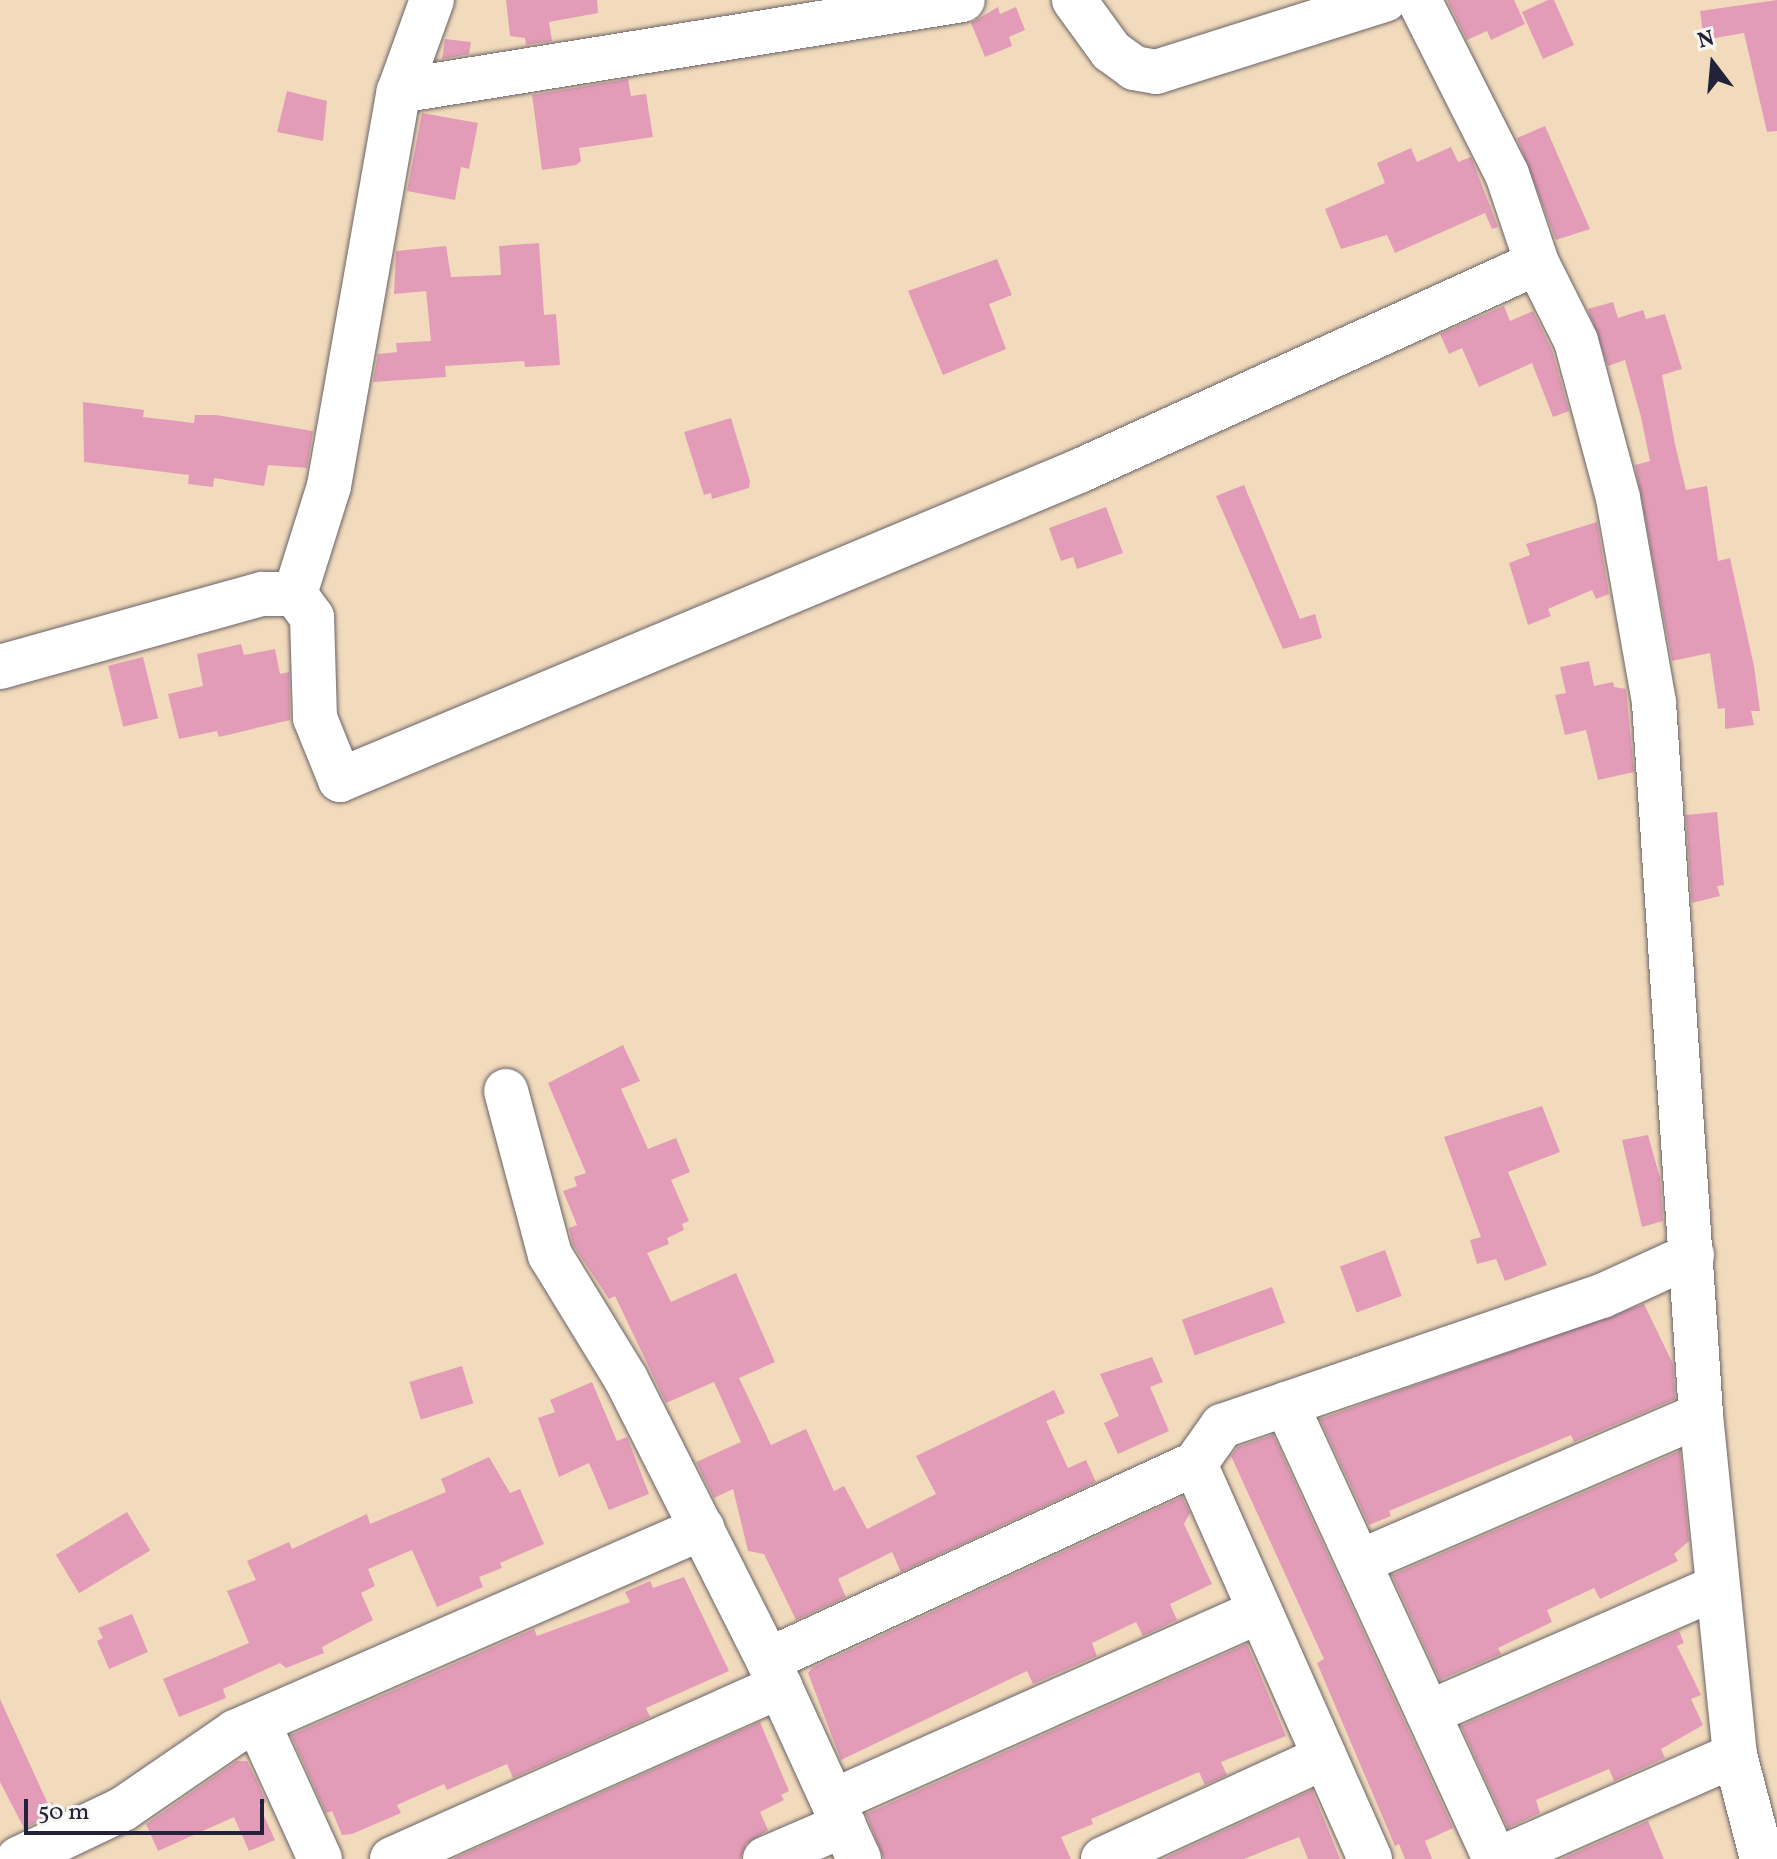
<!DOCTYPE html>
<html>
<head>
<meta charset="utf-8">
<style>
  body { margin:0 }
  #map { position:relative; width:1777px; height:1859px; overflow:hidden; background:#f2dbbc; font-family:Vollkorn,serif }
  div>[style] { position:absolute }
  .building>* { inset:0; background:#e39cb8; transform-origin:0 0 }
  .roads { filter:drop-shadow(0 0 2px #6b6368) drop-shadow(0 0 2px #6b6368) }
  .minor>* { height:44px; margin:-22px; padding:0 22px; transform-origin:22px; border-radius:22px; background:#fff }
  span { translate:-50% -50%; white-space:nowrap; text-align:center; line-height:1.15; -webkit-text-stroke:8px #f6f6f2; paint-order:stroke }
  .north { position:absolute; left:1673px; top:24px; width:80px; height:80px; -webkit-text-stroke:6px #f6f6f2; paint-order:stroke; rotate:344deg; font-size:22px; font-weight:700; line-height:32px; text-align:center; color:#22223b }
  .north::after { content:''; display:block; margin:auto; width:28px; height:36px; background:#22223b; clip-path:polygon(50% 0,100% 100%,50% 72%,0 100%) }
  .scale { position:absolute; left:24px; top:1799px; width:240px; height:36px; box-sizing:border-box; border:4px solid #22223b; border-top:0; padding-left:10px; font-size:24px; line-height:28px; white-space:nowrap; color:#22223b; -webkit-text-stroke:6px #f6f6f2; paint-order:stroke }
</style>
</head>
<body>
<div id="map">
  <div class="building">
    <i style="clip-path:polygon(506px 0,597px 0,598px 13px,549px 22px,552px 41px,526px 45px,525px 38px,510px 36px)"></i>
    <i style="clip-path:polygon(1447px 0,1514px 0,1525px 24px,1491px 40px,1487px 31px,1467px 40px)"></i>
    <i style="clip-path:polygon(1548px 0,1554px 0,1574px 45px,1543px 59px,1522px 12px)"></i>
    <i style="clip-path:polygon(1777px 0,1777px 131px,1767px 132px,1744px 33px,1704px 40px,1700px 11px)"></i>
    <i style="clip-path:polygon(998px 7px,1000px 14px,1016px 7px,1025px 30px,1009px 37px,1012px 46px,985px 57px,971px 23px)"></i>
    <i style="clip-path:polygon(445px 39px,471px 42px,469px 54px,442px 59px)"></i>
    <i style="clip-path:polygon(628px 79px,631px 96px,646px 94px,653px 137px,579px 148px,581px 161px,576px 165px,542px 170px,532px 95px)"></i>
    <i style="clip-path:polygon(287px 91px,327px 101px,323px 141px,277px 132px)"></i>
    <i style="clip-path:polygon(422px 113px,478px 123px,469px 169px,461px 167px,455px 200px,407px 191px)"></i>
    <i style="clip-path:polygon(1545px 126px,1590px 229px,1556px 240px,1517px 138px)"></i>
    <i style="clip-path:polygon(1451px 147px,1458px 162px,1471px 157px,1498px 227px,1492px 229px,1485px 213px,1395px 253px,1387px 235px,1341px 249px,1325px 209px,1385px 183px,1377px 163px,1411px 148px,1417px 162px)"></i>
    <i style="clip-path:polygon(539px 243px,544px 315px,556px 314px,560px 365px,525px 367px,524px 361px,445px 366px,446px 377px,373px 382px,378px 354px,397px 352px,396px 343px,431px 341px,426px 291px,394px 294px,396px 251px,446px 246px,451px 277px,501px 275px,499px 246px)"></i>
    <i style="clip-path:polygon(997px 259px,1012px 295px,989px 304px,1006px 349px,943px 375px,908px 291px)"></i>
    <i style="clip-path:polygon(1613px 302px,1618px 318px,1643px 310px,1646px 319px,1665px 314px,1682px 369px,1662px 375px,1675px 444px,1686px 490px,1707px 486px,1718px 561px,1730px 558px,1754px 666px,1760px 711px,1751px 711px,1754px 725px,1725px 729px,1725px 708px,1718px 709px,1710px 653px,1672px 661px,1635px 465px,1650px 461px,1641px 417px,1625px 360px,1608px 366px,1588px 309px)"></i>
    <i style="clip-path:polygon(1504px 306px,1510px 321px,1533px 311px,1552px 350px,1569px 411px,1553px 417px,1532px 363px,1479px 387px,1462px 348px,1449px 354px,1440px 334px)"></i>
    <i style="clip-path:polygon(83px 402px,144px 410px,143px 417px,194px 423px,195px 415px,216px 415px,313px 431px,307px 468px,268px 465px,264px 486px,214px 478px,213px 487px,188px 484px,189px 475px,84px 462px)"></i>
    <i style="clip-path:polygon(731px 418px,750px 481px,749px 488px,712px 499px,711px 493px,704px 495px,684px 432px)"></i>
    <i style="clip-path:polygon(1244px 485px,1300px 619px,1315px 614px,1322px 638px,1283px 649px,1216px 496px)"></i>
    <i style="clip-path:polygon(1106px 507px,1123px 553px,1077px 569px,1073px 557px,1061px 561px,1049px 528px)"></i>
    <i style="clip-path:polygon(1597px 522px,1609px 594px,1596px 599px,1592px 590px,1548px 609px,1551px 616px,1528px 625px,1509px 563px,1530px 555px,1526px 544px)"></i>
    <i style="clip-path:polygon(241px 644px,244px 655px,275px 649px,280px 674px,289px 672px,290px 720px,219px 737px,217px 731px,179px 739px,168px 694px,203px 686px,197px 654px)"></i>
    <i style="left:143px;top:657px;width:63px;height:36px;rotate:76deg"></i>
    <i style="clip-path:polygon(1589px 661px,1594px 686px,1613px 682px,1614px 687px,1626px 689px,1634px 772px,1598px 780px,1586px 730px,1565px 735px,1555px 695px,1566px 693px,1560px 667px)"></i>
    <i style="clip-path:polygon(1717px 812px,1724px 885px,1717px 886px,1720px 896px,1692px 903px,1686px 815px)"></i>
    <i style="clip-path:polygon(623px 1045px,640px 1081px,621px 1089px,648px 1149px,676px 1138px,690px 1172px,671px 1180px,689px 1221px,682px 1224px,684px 1230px,667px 1238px,669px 1244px,647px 1253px,671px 1302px,736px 1273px,775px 1362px,739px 1378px,771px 1445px,806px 1429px,834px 1491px,844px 1486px,867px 1529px,936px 1494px,916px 1456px,1054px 1390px,1065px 1413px,1046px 1421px,1068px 1468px,1086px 1460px,1096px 1482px,901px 1572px,892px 1552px,838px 1579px,846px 1597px,796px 1620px,764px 1554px,748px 1551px,733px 1489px,714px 1498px,696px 1462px,741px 1442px,714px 1382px,666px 1403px,615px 1296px,609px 1299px,573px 1245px,569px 1228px,577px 1225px,563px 1191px,577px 1186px,574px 1177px,586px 1173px,548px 1083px)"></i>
    <i style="clip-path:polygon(1542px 1106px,1560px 1152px,1508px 1172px,1547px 1265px,1505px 1281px,1496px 1259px,1477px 1264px,1470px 1240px,1481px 1237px,1444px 1137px)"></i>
    <i style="clip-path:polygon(1648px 1135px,1660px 1178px,1663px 1221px,1642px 1227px,1622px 1140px)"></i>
    <i style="left:1385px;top:1250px;width:49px;height:48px;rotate:70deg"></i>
    <i style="left:1272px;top:1287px;width:38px;height:96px;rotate:70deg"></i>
    <i style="clip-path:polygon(1644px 1304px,1673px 1364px,1675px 1399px,1574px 1442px,1571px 1435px,1389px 1511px,1391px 1516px,1369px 1525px,1320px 1419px)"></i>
    <i style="clip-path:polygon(1152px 1357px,1163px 1382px,1150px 1387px,1169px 1431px,1118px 1454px,1104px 1423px,1119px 1416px,1100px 1374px)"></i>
    <i style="left:462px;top:1366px;width:39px;height:55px;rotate:73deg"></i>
    <i style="clip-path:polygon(592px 1382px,617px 1441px,627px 1437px,649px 1494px,609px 1510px,589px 1463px,559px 1477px,538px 1418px,555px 1412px,550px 1400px)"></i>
    <i style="clip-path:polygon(1273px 1435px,1453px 1828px,1425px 1841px,1432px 1859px,1405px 1859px,1399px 1844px,1395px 1846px,1317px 1663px,1324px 1659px,1231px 1456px,1238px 1447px)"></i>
    <i style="clip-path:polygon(1680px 1451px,1689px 1541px,1674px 1554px,1678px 1561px,1600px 1599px,1594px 1588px,1547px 1610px,1552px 1622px,1498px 1648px,1501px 1654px,1440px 1680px,1392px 1575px)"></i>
    <i style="clip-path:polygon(489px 1457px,510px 1493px,520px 1489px,544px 1544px,500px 1563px,502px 1568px,479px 1577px,483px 1587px,437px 1607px,412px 1550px,368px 1569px,375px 1586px,361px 1593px,373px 1620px,322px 1647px,324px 1653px,286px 1668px,280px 1663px,223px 1689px,226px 1698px,179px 1717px,163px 1679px,249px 1643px,227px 1591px,256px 1580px,247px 1561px,289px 1542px,292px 1549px,367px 1514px,370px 1524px,446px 1492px,441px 1479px)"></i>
    <i style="clip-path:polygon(1182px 1497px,1190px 1513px,1184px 1524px,1212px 1584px,1170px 1604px,1177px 1620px,1143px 1636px,1136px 1622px,1092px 1643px,1097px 1656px,1033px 1684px,1027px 1671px,841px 1760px,808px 1673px,813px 1667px)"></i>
    <i style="left:127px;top:1512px;width:45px;height:83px;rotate:59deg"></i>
    <i style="clip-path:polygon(684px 1577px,729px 1671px,646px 1708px,650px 1717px,513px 1778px,507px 1764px,447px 1790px,444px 1784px,397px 1805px,401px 1813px,352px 1834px,342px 1835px,332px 1811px,326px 1813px,291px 1735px,534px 1629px,537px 1636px,630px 1602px,625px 1592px,650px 1581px,653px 1588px)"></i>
    <i style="clip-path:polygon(132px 1614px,148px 1652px,109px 1669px,97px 1641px,103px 1638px,98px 1628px)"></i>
    <i style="clip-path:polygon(1679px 1631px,1684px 1643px,1677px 1646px,1701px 1695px,1691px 1699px,1703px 1725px,1661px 1749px,1665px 1758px,1614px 1781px,1609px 1769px,1536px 1800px,1540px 1813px,1508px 1828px,1461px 1726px)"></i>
    <i style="clip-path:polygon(1247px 1644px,1286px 1736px,1221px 1762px,1227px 1775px,1205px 1785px,1199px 1772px,1091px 1819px,1093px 1824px,1061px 1837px,1071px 1859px,884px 1859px,866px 1814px)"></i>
    <i style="clip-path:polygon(0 1699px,48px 1804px,52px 1802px,57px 1813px,24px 1828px,0 1782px)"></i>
    <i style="clip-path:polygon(760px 1722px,789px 1791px,781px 1795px,784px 1800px,760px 1812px,768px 1830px,746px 1844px,740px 1859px,453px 1859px)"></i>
    <i style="clip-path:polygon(237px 1761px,247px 1761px,257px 1781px,266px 1802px,259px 1805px,275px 1840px,249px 1851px,234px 1817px,158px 1851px,146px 1824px)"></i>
    <i style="clip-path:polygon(1312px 1790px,1340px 1859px,1308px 1859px,1299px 1837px,1244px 1859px,1163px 1859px)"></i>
    <i style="clip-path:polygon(1648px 1821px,1664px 1859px,1561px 1859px)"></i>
  </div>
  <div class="roads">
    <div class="minor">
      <i style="left:1074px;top:0;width:63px;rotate:54deg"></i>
      <i style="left:1111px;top:51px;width:29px;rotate:36deg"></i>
      <i style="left:1134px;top:68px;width:22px;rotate:10deg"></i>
      <i style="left:1156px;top:72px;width:240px;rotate:-17.5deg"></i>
      <i style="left:1419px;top:0;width:195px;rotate:63.2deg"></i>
      <i style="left:1507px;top:174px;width:94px;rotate:71.4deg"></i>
      <i style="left:1537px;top:263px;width:87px;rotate:63.4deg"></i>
      <i style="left:1576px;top:341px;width:163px;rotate:75deg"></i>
      <i style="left:1618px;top:498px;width:208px;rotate:80deg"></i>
      <i style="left:1654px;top:703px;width:714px;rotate:86.22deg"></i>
      <i style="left:1701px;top:1415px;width:342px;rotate:84.3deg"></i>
      <i style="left:1735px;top:1755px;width:107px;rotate:75.4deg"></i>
      <i style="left:399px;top:91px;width:571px;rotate:-9.17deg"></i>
      <i style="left:295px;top:594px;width:29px;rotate:54deg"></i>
      <i style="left:312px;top:617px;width:101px;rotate:88.3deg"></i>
      <i style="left:315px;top:718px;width:67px;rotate:68deg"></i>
      <i style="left:340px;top:780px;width:801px;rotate:-22.69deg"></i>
      <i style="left:1079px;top:471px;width:503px;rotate:-24.43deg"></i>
      <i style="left:295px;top:594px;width:113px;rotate:-72.5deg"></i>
      <i style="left:329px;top:486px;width:401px;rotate:-80deg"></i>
      <i style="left:399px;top:91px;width:97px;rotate:-70.1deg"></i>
      <i style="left:0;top:667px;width:272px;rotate:-15.6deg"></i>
      <i style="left:262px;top:594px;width:33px"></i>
      <i style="left:506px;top:1091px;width:170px;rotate:75deg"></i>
      <i style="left:550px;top:1255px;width:145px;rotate:58.5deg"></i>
      <i style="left:626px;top:1379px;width:315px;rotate:63.2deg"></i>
      <i style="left:1286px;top:1404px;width:501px;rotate:65.33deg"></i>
      <i style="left:1195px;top:1464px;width:432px;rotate:66.1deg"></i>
      <i style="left:1359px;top:1562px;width:372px;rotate:-23.3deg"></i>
      <i style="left:1428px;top:1713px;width:316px;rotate:-23.5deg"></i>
      <i style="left:259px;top:1725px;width:147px;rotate:65.5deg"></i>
      <i style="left:833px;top:1801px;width:467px;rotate:-24deg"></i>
      <i style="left:18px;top:1859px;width:116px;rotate:-25.5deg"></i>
      <i style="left:123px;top:1809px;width:136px;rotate:-34.5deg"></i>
      <i style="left:235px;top:1732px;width:510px;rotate:-23.6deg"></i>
      <i style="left:392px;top:1859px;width:425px;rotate:-24deg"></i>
      <i style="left:765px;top:1859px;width:86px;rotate:-23.3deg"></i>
      <i style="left:859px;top:1859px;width:219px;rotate:-114.6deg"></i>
      <i style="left:768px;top:1660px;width:470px;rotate:-24.7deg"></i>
      <i style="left:1195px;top:1464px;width:47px;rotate:-54.6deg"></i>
      <i style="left:1222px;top:1426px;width:402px;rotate:-18.9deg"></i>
      <i style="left:1602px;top:1296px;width:99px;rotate:-24.5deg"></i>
      <i style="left:1103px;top:1859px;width:244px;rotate:-24.7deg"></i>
      <i style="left:1499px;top:1859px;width:258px;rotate:-23.8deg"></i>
    </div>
  </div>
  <div class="north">N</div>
  <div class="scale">50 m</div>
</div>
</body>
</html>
